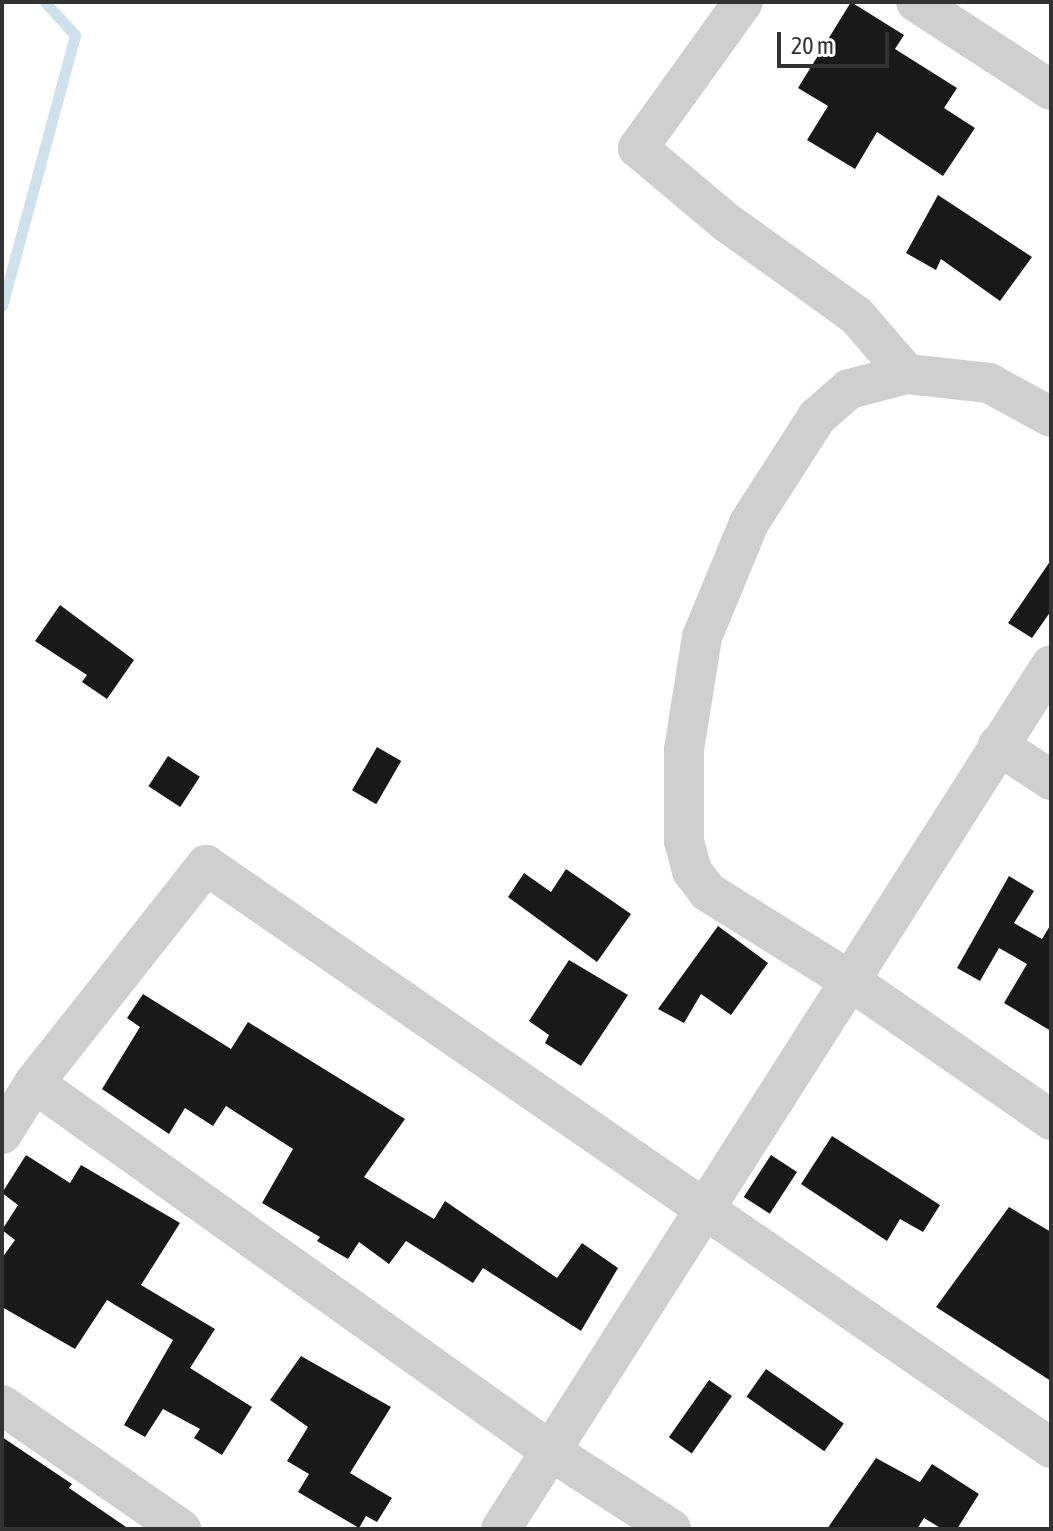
<!DOCTYPE html>
<html>
<head>
<meta charset="utf-8">
<style>
  body { margin:0 }
  #map { position:relative; width:1053px; height:1531px; overflow:hidden; background:#fff; font-family:"Asap Condensed",sans-serif }
  div>[style] { position:absolute }
  .stream>* { height:11px; margin:-5.5px; padding:0 5.5px; transform-origin:5.5px; border-radius:5.5px; background:#cfe1eb }
  .building>* { inset:0; background:#191919; transform-origin:0 0 }
  .street>* { height:40px; margin:-20px; padding:0 20px; transform-origin:20px; border-radius:20px; background:#cfcfcf }
  span { translate:-50% -50%; white-space:nowrap; text-align:center; line-height:1.15; -webkit-text-stroke:8px #fff; paint-order:stroke }
  .frame { position:absolute; inset:0; border:4px solid #323232; pointer-events:none }
  .scale { position:absolute; left:777px; top:32px; width:112px; height:36px; box-sizing:border-box; border:4px solid #323232; border-top:0; padding-left:10px; font-size:24px; line-height:28px; white-space:nowrap; color:#323232; -webkit-text-stroke:6px #fff; paint-order:stroke }
</style>
</head>
<body>
<div id="map">
  <div class="stream">
    <i style="left:2px;top:306px;width:281px;rotate:-74.9deg"></i>
    <i style="left:75px;top:35px;width:45px;rotate:-132.3deg"></i>
  </div>
  <div class="building">
    <i style="clip-path:polygon(851px 2px,904px 35px,895px 49px,957px 88px,944px 108px,975px 128px,943px 176px,877px 132px,855px 169px,807px 140px,828px 106px,798px 88px)"></i>
    <i style="clip-path:polygon(938px 195px,1032px 257px,1000px 301px,941px 259px,936px 270px,906px 253px)"></i>
    <i style="clip-path:polygon(1051px 560px,1051px 611px,1032px 638px,1008px 623px)"></i>
    <i style="clip-path:polygon(60px 605px,134px 660px,107px 699px,82px 682px,87px 675px,35px 641px)"></i>
    <i style="left:377px;top:747px;width:28px;height:50px;rotate:30deg"></i>
    <i style="left:168px;top:756px;width:38px;height:36px;rotate:33deg"></i>
    <i style="clip-path:polygon(566px 869px,631px 914px,597px 962px,508px 897px,524px 873px,551px 892px)"></i>
    <i style="clip-path:polygon(1009px 876px,1034px 891px,1014px 923px,1042px 939px,1051px 924px,1051px 1031px,1004px 1003px,1027px 964px,999px 948px,980px 981px,957px 968px)"></i>
    <i style="clip-path:polygon(718px 926px,768px 963px,731px 1015px,701px 994px,684px 1023px,658px 1009px)"></i>
    <i style="clip-path:polygon(569px 960px,628px 995px,581px 1066px,545px 1043px,549px 1035px,529px 1021px)"></i>
    <i style="clip-path:polygon(143px 994px,231px 1049px,248px 1022px,405px 1119px,364px 1177px,434px 1219px,445px 1201px,557px 1278px,582px 1243px,618px 1268px,581px 1331px,483px 1268px,473px 1283px,406px 1241px,389px 1264px,359px 1242px,348px 1259px,317px 1241px,320px 1237px,262px 1203px,293px 1149px,226px 1106px,213px 1126px,185px 1108px,169px 1134px,102px 1089px,140px 1027px,127px 1018px)"></i>
    <i style="clip-path:polygon(832px 1136px,940px 1205px,923px 1232px,900px 1219px,887px 1241px,801px 1184px)"></i>
    <i style="clip-path:polygon(26px 1155px,70px 1183px,81px 1165px,180px 1223px,141px 1285px,215px 1329px,190px 1368px,252px 1407px,222px 1455px,194px 1438px,200px 1429px,163px 1409px,145px 1437px,124px 1425px,173px 1340px,107px 1300px,75px 1349px,2px 1307px,2px 1258px,15px 1240px,2px 1230px,18px 1205px,2px 1193px)"></i>
    <i style="left:771px;top:1155px;width:31px;height:50px;rotate:33deg"></i>
    <i style="clip-path:polygon(1009px 1207px,1051px 1232px,1051px 1381px,936px 1307px)"></i>
    <i style="clip-path:polygon(301px 1356px,391px 1407px,350px 1473px,392px 1498px,377px 1522px,366px 1516px,359px 1528px,298px 1492px,309px 1474px,287px 1461px,308px 1427px,270px 1400px)"></i>
    <i style="left:766px;top:1369px;width:95px;height:34px;rotate:35deg"></i>
    <i style="left:709px;top:1380px;width:28px;height:70px;rotate:35deg"></i>
    <i style="clip-path:polygon(2px 1437px,72px 1484px,69px 1488px,129px 1529px,2px 1529px)"></i>
    <i style="clip-path:polygon(876px 1458px,920px 1482px,932px 1464px,979px 1494px,957px 1529px,942px 1529px,924px 1518px,917px 1529px,827px 1529px)"></i>
  </div>
  <div class="street">
    <i style="left:743px;top:2px;width:180px;rotate:125.7deg"></i>
    <i style="left:638px;top:148px;width:115px;rotate:40.1deg"></i>
    <i style="left:726px;top:222px;width:160px;rotate:35.6deg"></i>
    <i style="left:856px;top:315px;width:78px;rotate:49.2deg"></i>
    <i style="left:916px;top:2px;width:161px;rotate:33.1deg"></i>
    <i style="left:1051px;top:417px;width:71px;rotate:-151.3deg"></i>
    <i style="left:989px;top:383px;width:82px;rotate:-173.7deg"></i>
    <i style="left:907px;top:374px;width:60px;rotate:165.5deg"></i>
    <i style="left:849px;top:389px;width:43px;rotate:138.8deg"></i>
    <i style="left:817px;top:417px;width:126px;rotate:122.7deg"></i>
    <i style="left:749px;top:523px;width:123px;rotate:112.4deg"></i>
    <i style="left:702px;top:637px;width:113px;rotate:99.1deg"></i>
    <i style="left:684px;top:749px;width:92px;rotate:90deg"></i>
    <i style="left:684px;top:841px;width:31px;rotate:75deg"></i>
    <i style="left:692px;top:871px;width:26px;rotate:53deg"></i>
    <i style="left:708px;top:892px;width:166px;rotate:32deg"></i>
    <i style="left:849px;top:980px;width:246px;rotate:34.7deg"></i>
    <i style="left:998px;top:745px;width:64px;rotate:33.4deg"></i>
    <i style="left:34px;top:1083px;width:636px;rotate:35.46deg"></i>
    <i style="left:552px;top:1452px;width:142px;rotate:32.9deg"></i>
    <i style="left:2px;top:1134px;width:60px;rotate:-57.9deg"></i>
    <i style="left:34px;top:1083px;width:278px;rotate:-51.7deg"></i>
    <i style="left:206px;top:865px;width:1027px;rotate:34.6deg"></i>
    <i style="left:2px;top:1405px;width:218px;rotate:34.7deg"></i>
    <i style="left:501px;top:1529px;width:1024px;rotate:-57.52deg"></i>
  </div>
  <div class="frame"></div>
  <div class="scale">20 m</div>
</div>
</body>
</html>
